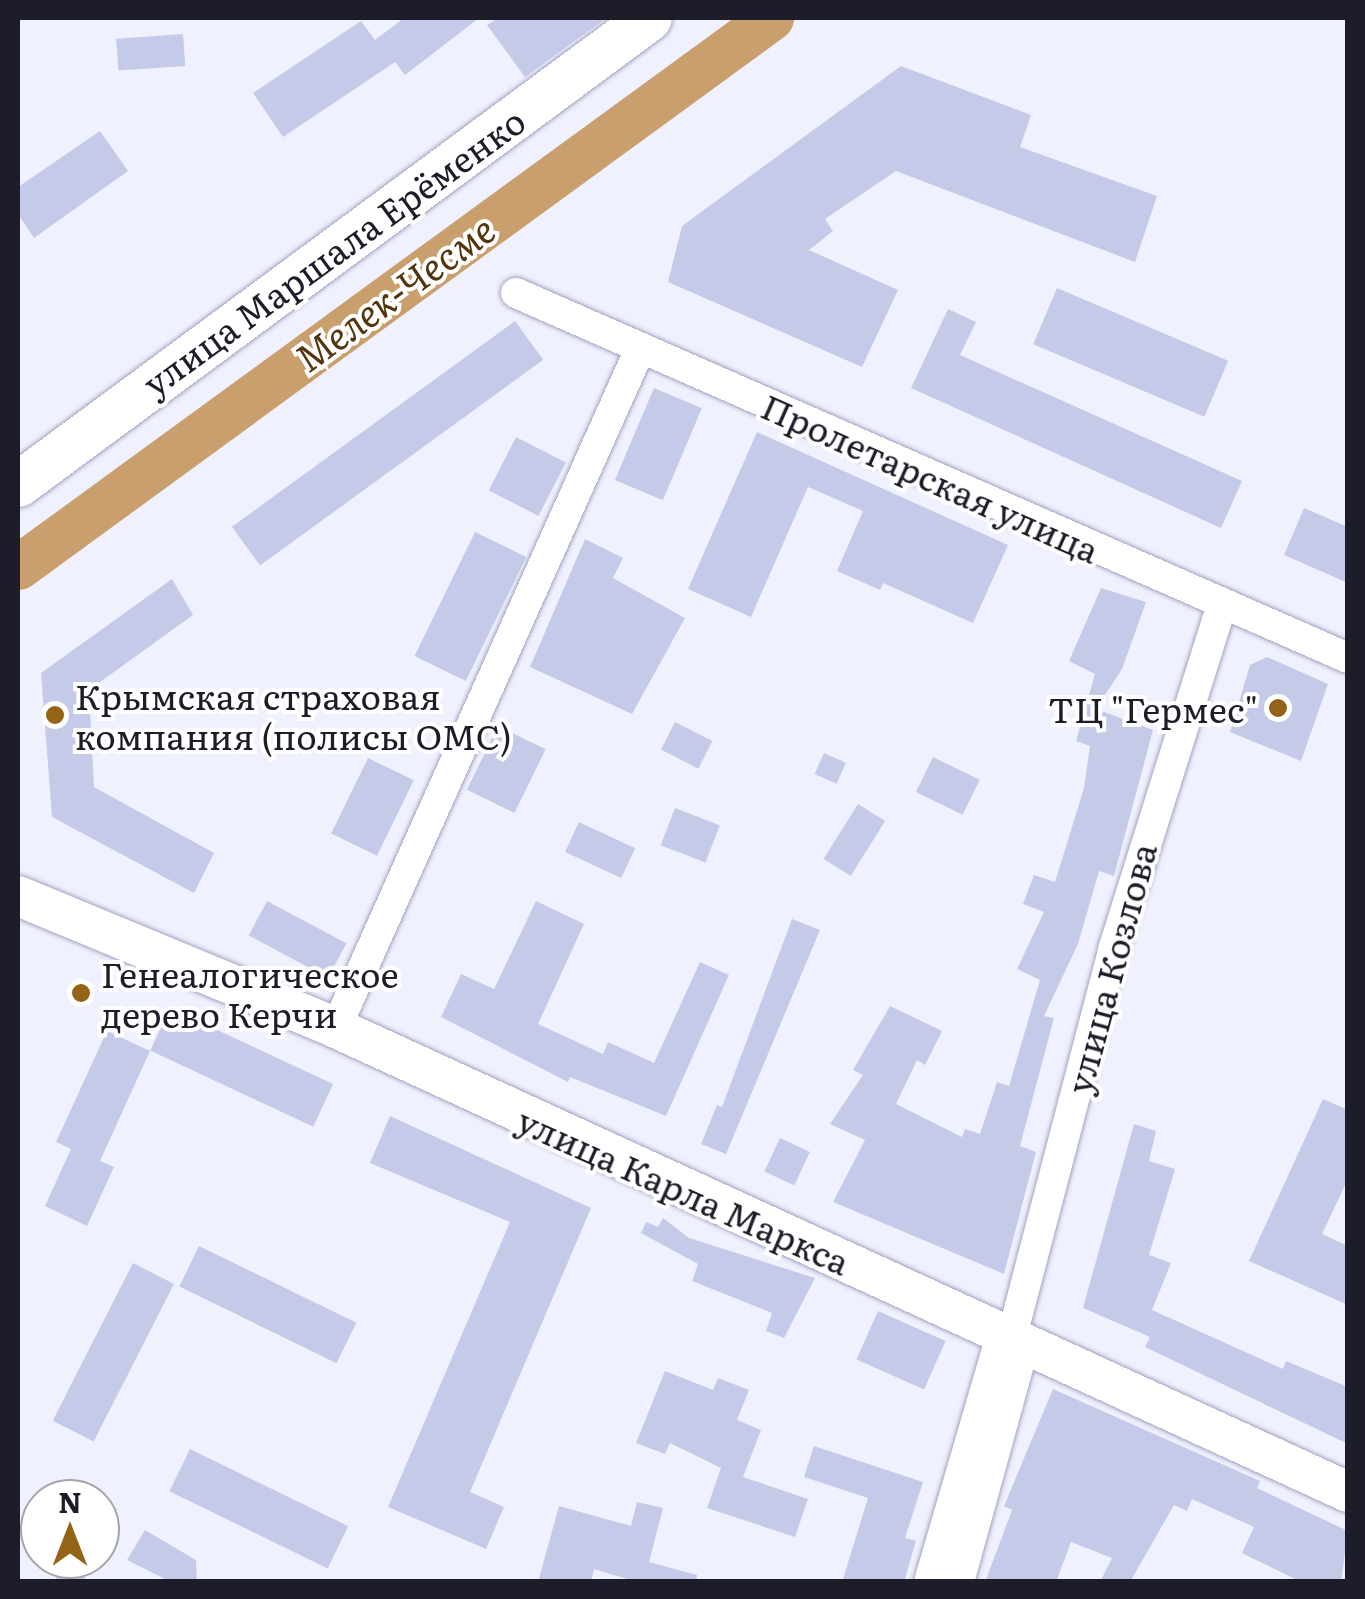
<!DOCTYPE html>
<html>
<head>
<meta charset="utf-8">
<style>
  body { margin:0 }
  #map { position:relative; width:1365px; height:1599px; overflow:hidden; background:#f0f1fe; font-family:Literata,serif }
  div>[style] { position:absolute }
  .river>* { height:45px; margin:-22.5px; padding:0 22.5px; transform-origin:22.5px; border-radius:22.5px; background:#c9a06d }
  .building>* { inset:0; background:#c6cae9; transform-origin:0 0 }
  .roads { filter:drop-shadow(0 0 2px #a1a4c2) drop-shadow(0 0 2px #a1a4c2) }
  .street>* { height:30px; margin:-15px; padding:0 15px; transform-origin:15px; border-radius:15px; background:#fff }
  .secondary>* { height:40px; margin:-20px; padding:0 20px; transform-origin:20px; border-radius:20px; background:#fff }
  .primary>* { height:45px; margin:-22.5px; padding:0 22.5px; transform-origin:22.5px; border-radius:22.5px; background:#fff }
  .dots>* { width:28px; height:28px; translate:-50% -50%; box-sizing:border-box; border:5px solid #fff; border-radius:50% }
  span { translate:-50% -50%; white-space:nowrap; text-align:center; line-height:1.15; -webkit-text-stroke:8px #fff; paint-order:stroke }
  .street-label { font-size:35px; color:#1c1d29 }
  .poi-label { font-size:35px; color:#1c1d29 }
  .left { translate:0 -50%; text-align:left }
  .right { translate:-100% -50%; text-align:right }
  .water-label { font-size:38px; color:#53360d; font-style:italic }
  .frame { position:absolute; inset:0; border:20px solid #1c1d29; pointer-events:none }
  .north { position:absolute; left:20px; top:1479px; width:100px; height:100px; box-sizing:border-box; background:#fff; border:2px solid #a4a5a9; border-radius:50%; rotate:0deg; font-size:28px; font-weight:700; line-height:40px; text-align:center; color:#1c1d29 }
  .north::after { content:''; display:block; margin:auto; width:35px; height:45px; background:#956316; clip-path:polygon(50% 0,100% 100%,50% 72%,0 100%) }
</style>
</head>
<body>
<div id="map">
  <div class="river">
    <i style="left:18px;top:567px;width:932px;rotate:-36.1deg"></i>
  </div>
  <div class="building">
    <i style="clip-path:polygon(404px 18px,479px 18px,405px 75px,395px 62px,283px 137px,253px 93px,361px 21px,375px 40px)"></i>
    <i style="clip-path:polygon(498px 18px,606px 18px,525px 77px,487px 25px)"></i>
    <i style="left:183px;top:34px;width:32px;height:67px;rotate:86deg"></i>
    <i style="clip-path:polygon(901px 66px,1031px 115px,1020px 147px,1157px 196px,1135px 262px,896px 171px,825px 219px,833px 231px,809px 250px,898px 290px,862px 367px,668px 282px,682px 226px)"></i>
    <i style="clip-path:polygon(100px 131px,128px 171px,34px 238px,18px 214px,18px 187px)"></i>
    <i style="left:1057px;top:288px;width:186px;height:61px;rotate:23deg"></i>
    <i style="clip-path:polygon(948px 309px,976px 322px,960px 355px,1242px 481px,1221px 528px,911px 388px)"></i>
    <i style="left:515px;top:321px;width:48px;height:350px;rotate:54deg"></i>
    <i style="left:654px;top:388px;width:52px;height:100px;rotate:23deg"></i>
    <i style="clip-path:polygon(757px 432px,1008px 545px,973px 623px,883px 583px,880px 590px,837px 571px,863px 511px,808px 487px,751px 617px,688px 589px)"></i>
    <i style="left:516px;top:437px;width:56px;height:60px;rotate:27deg"></i>
    <i style="clip-path:polygon(1304px 508px,1348px 527px,1348px 583px,1284px 555px)"></i>
    <i style="left:475px;top:532px;width:57px;height:138px;rotate:26deg"></i>
    <i style="clip-path:polygon(585px 539px,623px 558px,613px 578px,685px 618px,632px 714px,530px 667px)"></i>
    <i style="clip-path:polygon(172px 579px,193px 615px,89px 690px,94px 787px,214px 853px,194px 893px,52px 817px,41px 673px)"></i>
    <i style="clip-path:polygon(1101px 588px,1146px 602px,1122px 669px,1096px 709px,1153px 730px,1114px 876px,1099px 871px,1078px 944px,1044px 1016px,1054px 1018px,1020px 1146px,1036px 1152px,1004px 1274px,833px 1202px,865px 1140px,830px 1124px,863px 1075px,853px 1070px,890px 1006px,942px 1031px,925px 1065px,917px 1060px,896px 1104px,962px 1137px,965px 1129px,980px 1134px,997px 1082px,1009px 1086px,1040px 980px,1017px 969px,1044px 912px,1023px 904px,1034px 875px,1055px 882px,1084px 788px,1090px 746px,1076px 741px,1095px 674px,1069px 661px)"></i>
    <i style="clip-path:polygon(1267px 657px,1328px 684px,1301px 761px,1230px 732px,1250px 665px)"></i>
    <i style="left:675px;top:722px;width:42px;height:31px;rotate:27deg"></i>
    <i style="left:498px;top:726px;width:53px;height:71px;rotate:26deg"></i>
    <i style="left:824px;top:753px;width:24px;height:23px;rotate:24deg"></i>
    <i style="left:933px;top:757px;width:52px;height:39px;rotate:26deg"></i>
    <i style="left:368px;top:758px;width:51px;height:84px;rotate:26deg"></i>
    <i style="left:858px;top:804px;width:32px;height:65px;rotate:32deg"></i>
    <i style="left:675px;top:808px;width:48px;height:40px;rotate:21deg"></i>
    <i style="left:579px;top:822px;width:62px;height:33px;rotate:25deg"></i>
    <i style="left:267px;top:901px;width:90px;height:39px;rotate:28deg"></i>
    <i style="clip-path:polygon(536px 901px,584px 924px,538px 1024px,603px 1054px,608px 1042px,654px 1063px,700px 962px,729px 975px,666px 1116px,570px 1077px,568px 1082px,441px 1017px,461px 974px,494px 989px)"></i>
    <i style="clip-path:polygon(792px 919px,820px 930px,726px 1154px,701px 1144px,717px 1105px,722px 1107px)"></i>
    <i style="left:170px;top:1008px;width:180px;height:47px;rotate:25deg"></i>
    <i style="clip-path:polygon(107px 1031px,150px 1051px,100px 1161px,114px 1167px,87px 1226px,45px 1206px,71px 1149px,56px 1142px)"></i>
    <i style="clip-path:polygon(1323px 1099px,1348px 1110px,1348px 1179px,1322px 1234px,1348px 1246px,1348px 1305px,1249px 1261px)"></i>
    <i style="clip-path:polygon(390px 1116px,591px 1208px,470px 1492px,504px 1507px,486px 1549px,388px 1507px,510px 1222px,370px 1163px)"></i>
    <i style="clip-path:polygon(1134px 1124px,1156px 1131px,1149px 1161px,1175px 1169px,1149px 1255px,1171px 1263px,1152px 1310px,1283px 1369px,1286px 1361px,1348px 1387px,1348px 1444px,1145px 1347px,1150px 1337px,1083px 1308px)"></i>
    <i style="left:780px;top:1138px;width:33px;height:37px;rotate:25deg"></i>
    <i style="clip-path:polygon(663px 1218px,689px 1238px,815px 1278px,784px 1338px,766px 1331px,772px 1313px,692px 1281px,698px 1264px,641px 1233px,646px 1222px,658px 1227px)"></i>
    <i style="left:199px;top:1246px;width:175px;height:45px;rotate:26deg"></i>
    <i style="left:133px;top:1263px;width:46px;height:177px;rotate:27deg"></i>
    <i style="left:878px;top:1311px;width:74px;height:53px;rotate:24deg"></i>
    <i style="clip-path:polygon(665px 1371px,713px 1390px,718px 1378px,749px 1390px,737px 1420px,761px 1430px,743px 1477px,808px 1499px,795px 1537px,707px 1508px,721px 1468px,670px 1443px,665px 1454px,636px 1443px)"></i>
    <i style="clip-path:polygon(1053px 1389px,1260px 1481px,1257px 1488px,1348px 1531px,1341px 1582px,1301px 1582px,1242px 1553px,1254px 1527px,1192px 1499px,1187px 1511px,1174px 1505px,1130px 1582px,1100px 1582px,1112px 1558px,1071px 1542px,1056px 1582px,985px 1582px,1012px 1510px,1004px 1506px)"></i>
    <i style="clip-path:polygon(814px 1446px,923px 1482px,905px 1538px,916px 1541px,904px 1582px,842px 1582px,868px 1498px,804px 1477px)"></i>
    <i style="left:190px;top:1449px;width:176px;height:47px;rotate:26deg"></i>
    <i style="clip-path:polygon(637px 1502px,663px 1508px,649px 1562px,697px 1575px,696px 1582px,637px 1582px,594px 1569px,591px 1582px,538px 1582px,559px 1506px,631px 1526px)"></i>
    <i style="clip-path:polygon(145px 1530px,196px 1560px,197px 1582px,171px 1582px,127px 1560px)"></i>
    <i style="left:56px;top:1559px;width:29px;height:23px"></i>
  </div>
  <div class="roads">
    <div class="street">
      <i style="left:516px;top:293px;width:909px;rotate:23.69deg"></i>
      <i style="left:336px;top:1028px;width:744px;rotate:-65.88deg"></i>
      <i style="left:1012px;top:1336px;width:399px;rotate:-75.3deg"></i>
      <i style="left:1113px;top:950px;width:363px;rotate:-72.5deg"></i>
      <i style="left:929px;top:1582px;width:260px;rotate:-73.7deg"></i>
      <i style="left:959px;top:1582px;width:249px;rotate:-74.6deg"></i>
    </div>
    <div class="secondary">
      <i style="left:18px;top:896px;width:344px;rotate:22.5deg"></i>
      <i style="left:336px;top:1028px;width:1113px;rotate:24.63deg"></i>
    </div>
    <div class="primary">
      <i style="left:18px;top:484px;width:784px;rotate:-36.45deg"></i>
    </div>
  </div>
  <div class="dots">
    <i style="left:1278px;top:708px;background:#956316"></i>
    <i style="left:55px;top:715px;background:#956316"></i>
    <i style="left:81px;top:993px;background:#956316"></i>
  </div>
  <div class="street-label">
    <span style="left:333px;top:251px;rotate:-36deg">улица Маршала Ерёменко</span>
    <span style="left:931px;top:477px;rotate:24deg">Пролетарская улица</span>
    <span style="left:1110px;top:968px;rotate:-75deg">улица Козлова</span>
    <span style="left:684px;top:1190px;rotate:24deg">улица Карла Маркса</span>
  </div>
  <div class="poi-label">
    <span class="left" style="left:75px;top:715px">Крымская страховая<br>компания (полисы ОМС)</span>
    <span class="right" style="left:1258px;top:708px">ТЦ "Гермес"</span>
    <span class="left" style="left:101px;top:993px">Генеалогическое<br>дерево Керчи</span>
  </div>
  <div class="water-label">
    <span style="left:394px;top:292px;rotate:-36deg">Мелек-Чесме</span>
  </div>
  <div class="frame"></div>
  <div class="north">N</div>
</div>
</body>
</html>
